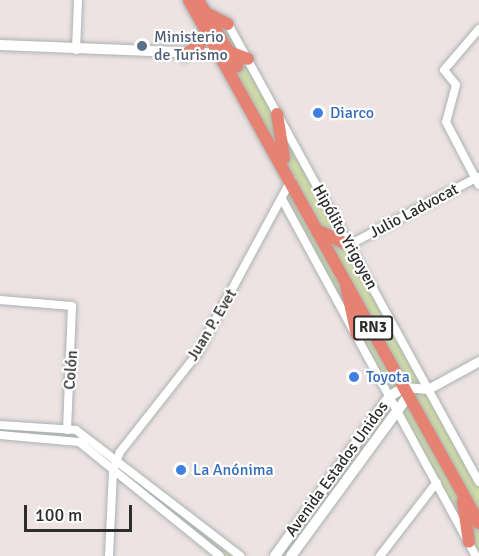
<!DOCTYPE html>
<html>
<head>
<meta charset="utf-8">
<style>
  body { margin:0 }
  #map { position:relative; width:479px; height:556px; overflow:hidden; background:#ede3e2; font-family:Signika,sans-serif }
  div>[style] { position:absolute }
  .green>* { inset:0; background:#d1dca5 }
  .roads { filter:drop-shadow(0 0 2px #abb1b4) drop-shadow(0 0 2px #abb1b4) }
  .minor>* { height:8px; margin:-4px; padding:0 4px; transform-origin:4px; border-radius:4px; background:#fff }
  .tertiary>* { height:9px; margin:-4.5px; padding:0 4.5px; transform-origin:4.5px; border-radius:4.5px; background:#fff }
  .secondary>* { height:10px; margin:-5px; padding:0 5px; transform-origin:5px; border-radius:5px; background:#fff }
  .trunk>* { height:12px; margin:-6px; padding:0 6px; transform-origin:6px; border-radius:6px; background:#e68272 }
  .dots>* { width:16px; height:16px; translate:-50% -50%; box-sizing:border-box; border:3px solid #fff; border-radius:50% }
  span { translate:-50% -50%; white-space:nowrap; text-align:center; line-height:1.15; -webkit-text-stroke:4.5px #fff; paint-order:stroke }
  .shield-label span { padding:2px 4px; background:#fff; border:2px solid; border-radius:4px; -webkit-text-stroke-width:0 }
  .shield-label { font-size:15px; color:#2d2d2d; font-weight:700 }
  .service-label { font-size:16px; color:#4e5e75 }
  .left { translate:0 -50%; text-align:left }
  .shop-label { font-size:16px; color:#366cbe }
  .street-label { font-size:16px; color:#2d2d2d }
  .scale { position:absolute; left:24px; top:505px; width:108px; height:27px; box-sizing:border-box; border:3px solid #2d2d2d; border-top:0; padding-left:8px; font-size:18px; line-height:21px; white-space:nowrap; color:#2d2d2d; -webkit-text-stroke:4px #fff; paint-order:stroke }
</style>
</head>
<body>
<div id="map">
  <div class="green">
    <i style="clip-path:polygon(198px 0,228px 24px,479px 482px,479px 556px,398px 412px,291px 556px,275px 556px,390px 396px,282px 199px,292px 179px)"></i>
    <i style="clip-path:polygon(0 425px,67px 428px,240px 556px,220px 556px,79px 442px,0 435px)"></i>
  </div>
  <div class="roads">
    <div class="minor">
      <i style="left:228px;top:24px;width:522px;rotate:61.28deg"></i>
      <i style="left:479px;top:29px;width:54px;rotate:130.5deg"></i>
      <i style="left:444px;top:70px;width:19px;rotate:51deg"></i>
      <i style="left:456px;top:85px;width:38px;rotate:105deg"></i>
      <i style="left:446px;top:122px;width:71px;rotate:62.4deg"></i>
      <i style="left:76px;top:50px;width:50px;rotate:-87.7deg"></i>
      <i style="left:282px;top:199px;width:406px;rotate:61.5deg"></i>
      <i style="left:349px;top:245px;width:146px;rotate:-27.8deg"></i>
      <i style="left:0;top:300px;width:72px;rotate:4.8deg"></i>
      <i style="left:72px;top:306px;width:124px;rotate:92.3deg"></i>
      <i style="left:0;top:425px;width:76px;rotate:3.8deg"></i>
      <i style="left:76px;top:430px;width:207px;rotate:37.5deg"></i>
      <i style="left:0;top:435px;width:79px;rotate:5.1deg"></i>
      <i style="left:79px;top:442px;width:181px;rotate:39deg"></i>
      <i style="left:109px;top:556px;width:86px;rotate:-87.3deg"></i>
      <i style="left:113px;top:470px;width:19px;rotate:-69deg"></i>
      <i style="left:120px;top:452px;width:125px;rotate:-51.8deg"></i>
      <i style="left:197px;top:354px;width:198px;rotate:-61.6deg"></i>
      <i style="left:380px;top:556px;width:93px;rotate:-52.4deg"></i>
    </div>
    <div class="tertiary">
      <i style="left:405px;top:387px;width:23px;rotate:5deg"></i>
      <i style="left:428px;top:389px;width:58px;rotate:-28.8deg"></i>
    </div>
    <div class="secondary">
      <i style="left:0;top:45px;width:227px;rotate:2.3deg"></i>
      <i style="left:275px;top:556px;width:197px;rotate:-54.3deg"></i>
      <i style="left:390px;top:396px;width:17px;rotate:-31deg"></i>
      <i style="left:291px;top:556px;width:200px;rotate:-53.8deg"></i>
    </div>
    <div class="trunk">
      <i style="left:189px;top:0;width:598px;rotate:60.99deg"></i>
      <i style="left:198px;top:0;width:77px;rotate:59.4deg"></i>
      <i style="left:208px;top:14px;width:22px;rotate:27deg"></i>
      <i style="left:229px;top:52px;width:20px;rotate:20deg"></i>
      <i style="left:184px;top:55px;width:17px;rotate:-31deg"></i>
      <i style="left:199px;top:46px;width:18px;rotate:-63deg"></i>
      <i style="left:277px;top:114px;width:45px;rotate:81deg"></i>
      <i style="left:321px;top:232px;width:31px;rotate:25deg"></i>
      <i style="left:346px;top:285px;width:51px;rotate:77.6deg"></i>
      <i style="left:463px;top:501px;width:41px;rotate:81.7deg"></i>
    </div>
  </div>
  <div class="dots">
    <i style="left:142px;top:46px;background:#5c6f8a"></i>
    <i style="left:318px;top:113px;background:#3f7fe0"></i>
    <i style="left:354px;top:377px;background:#3f7fe0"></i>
    <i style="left:181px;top:470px;background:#3f7fe0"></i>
  </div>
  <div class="shield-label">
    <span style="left:373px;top:328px">RN3</span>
  </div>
  <div class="service-label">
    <span class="left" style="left:154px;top:46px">Ministerio<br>de Turismo</span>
  </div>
  <div class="shop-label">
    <span class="left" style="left:330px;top:113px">Diarco</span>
    <span class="left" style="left:366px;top:377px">Toyota</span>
    <span class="left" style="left:193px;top:470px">La Anónima</span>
  </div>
  <div class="street-label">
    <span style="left:414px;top:211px;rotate:-28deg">Julio Ladvocat</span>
    <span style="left:345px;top:237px;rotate:61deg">Hipólito Yrigoyen</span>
    <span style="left:212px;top:325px;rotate:-59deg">Juan P. Evet</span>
    <span style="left:71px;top:370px;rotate:-86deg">Colón</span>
    <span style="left:337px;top:469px;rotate:-54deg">Avenida Estados Unidos</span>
  </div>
  <div class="scale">100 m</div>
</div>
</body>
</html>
